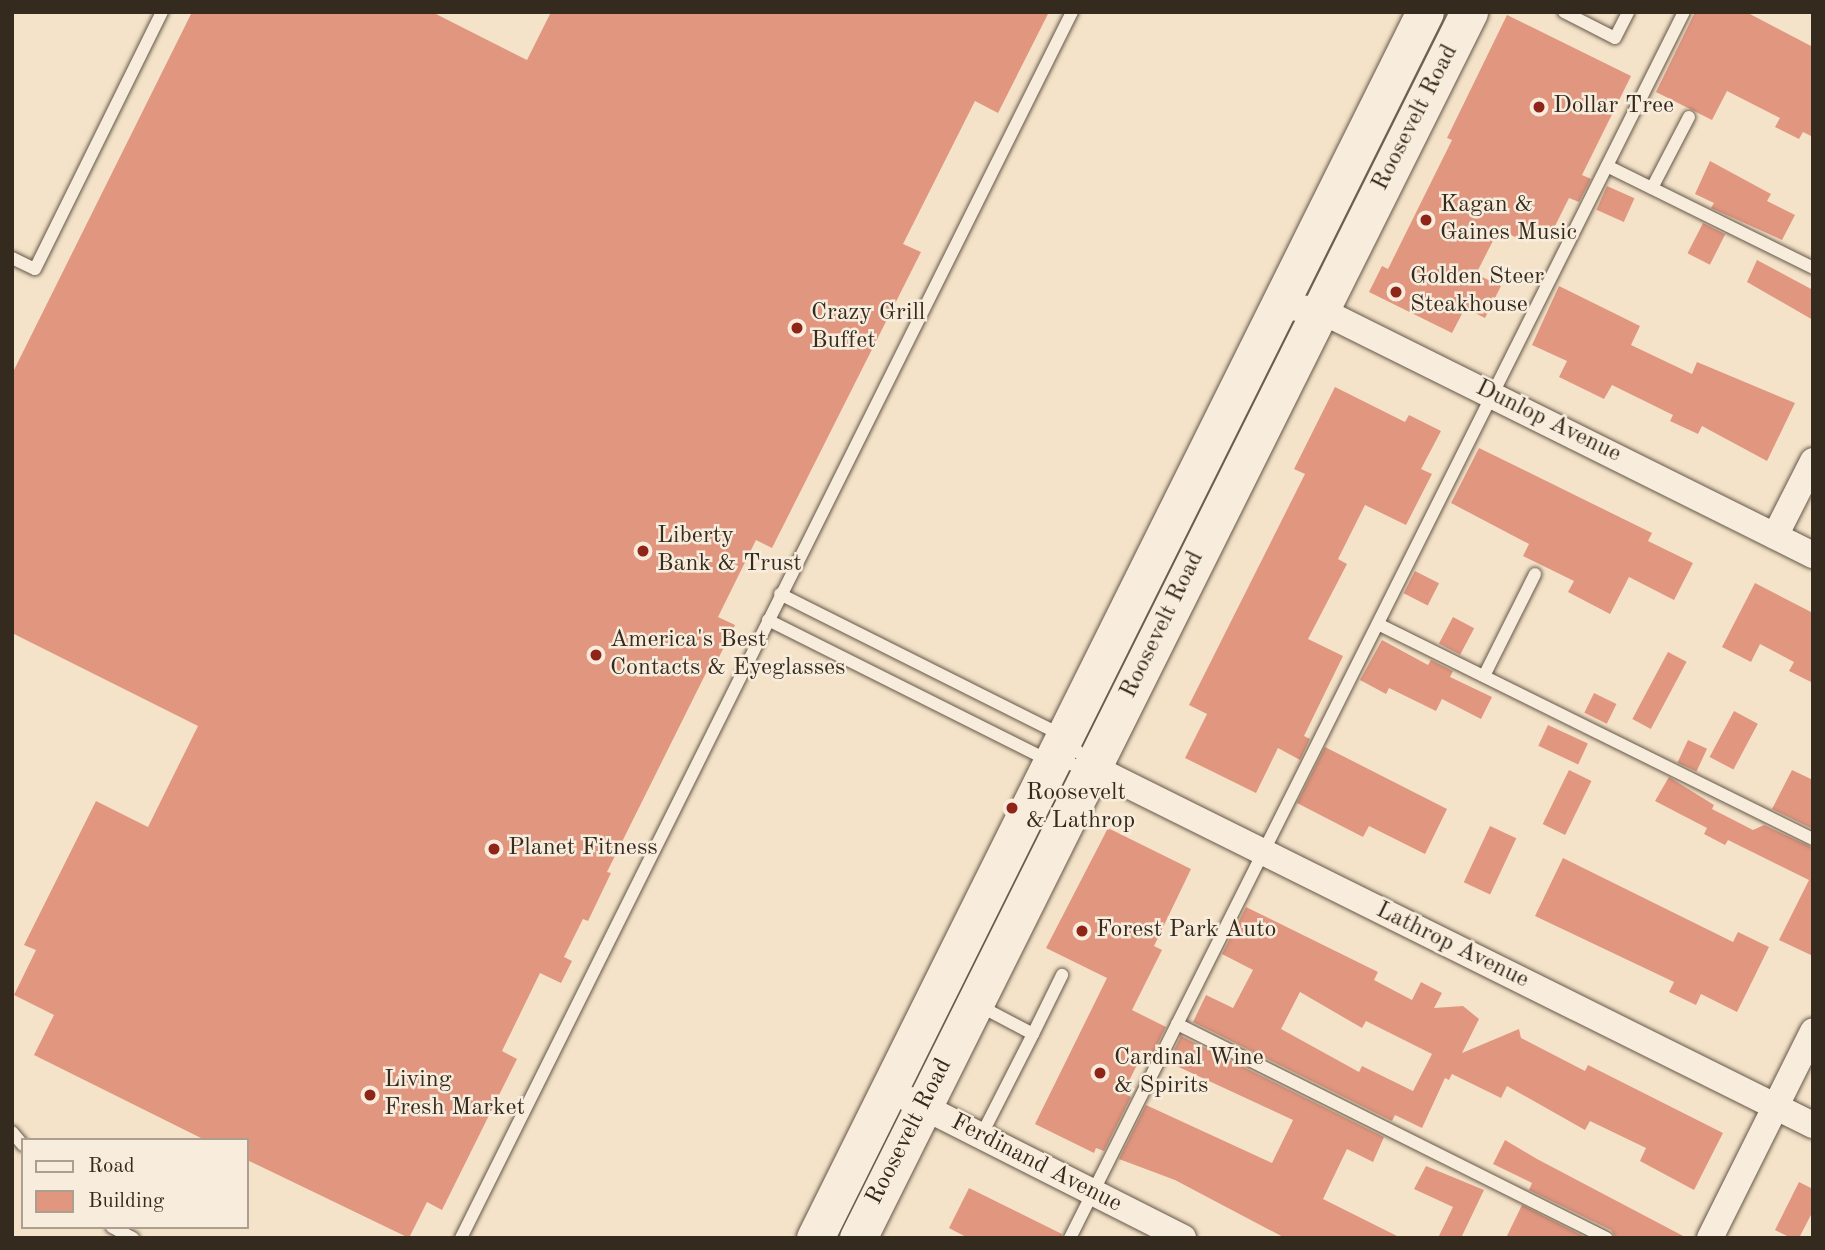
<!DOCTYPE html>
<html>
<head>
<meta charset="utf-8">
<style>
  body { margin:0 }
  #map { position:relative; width:1825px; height:1250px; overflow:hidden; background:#f5e3c9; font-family:"Old Standard TT",serif }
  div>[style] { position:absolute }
  .building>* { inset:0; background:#e1967f; transform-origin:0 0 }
  .roads { filter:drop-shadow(0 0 2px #645849) drop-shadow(0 0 2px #645849) }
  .lane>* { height:12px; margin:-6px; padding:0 6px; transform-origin:6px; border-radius:6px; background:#f8eddc }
  .street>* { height:26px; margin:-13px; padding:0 13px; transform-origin:13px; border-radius:13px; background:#f8eddc }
  .secondary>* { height:37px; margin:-18.5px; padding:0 18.5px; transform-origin:18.5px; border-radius:18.5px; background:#f8eddc }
  .dots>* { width:19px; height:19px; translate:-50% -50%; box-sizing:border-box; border:4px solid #f8eddc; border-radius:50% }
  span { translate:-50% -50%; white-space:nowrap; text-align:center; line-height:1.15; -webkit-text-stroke:5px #f8eddc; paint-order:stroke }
  .poi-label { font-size:24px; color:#342a1e }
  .left { translate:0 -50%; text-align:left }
  .street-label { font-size:24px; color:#342a1e }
  .frame { position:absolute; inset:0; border:14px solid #342a1e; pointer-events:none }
  .legend { position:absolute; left:21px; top:1138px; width:228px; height:91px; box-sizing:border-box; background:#f8eddc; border:2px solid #aa9f90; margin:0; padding:9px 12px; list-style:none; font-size:21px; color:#342a1e }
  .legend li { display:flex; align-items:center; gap:14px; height:35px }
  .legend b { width:35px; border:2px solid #aa9f90 }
</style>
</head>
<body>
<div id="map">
  <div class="building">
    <i style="clip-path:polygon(192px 12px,432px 12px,527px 60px,551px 12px,1049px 12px,998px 113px,975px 101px,903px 244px,921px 252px,772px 548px,756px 540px,718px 617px,735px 625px,711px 673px,707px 671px,607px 872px,611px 873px,588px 921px,583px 919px,564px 957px,572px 961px,561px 983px,540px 973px,502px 1051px,517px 1059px,442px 1210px,427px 1202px,409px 1238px,247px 1160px,247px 1140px,205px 1140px,34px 1055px,54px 1015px,14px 995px,36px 950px,24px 945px,96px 801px,148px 827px,198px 726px,12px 633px,12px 374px)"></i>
    <i style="clip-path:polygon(1695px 12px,1746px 12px,1813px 47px,1813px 137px,1803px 132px,1799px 139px,1775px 127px,1780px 118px,1727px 91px,1712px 120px,1656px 92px)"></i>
    <i style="clip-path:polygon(1507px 15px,1631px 76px,1582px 175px,1591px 179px,1579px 202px,1569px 198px,1551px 234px,1531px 224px,1523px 241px,1499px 229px,1476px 274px,1501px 286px,1485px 318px,1465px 308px,1452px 333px,1369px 292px,1382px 266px,1388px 269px,1452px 140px,1447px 138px)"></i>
    <i style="clip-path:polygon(1710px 161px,1771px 194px,1767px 201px,1795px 215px,1782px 240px,1711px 208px,1714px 203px,1695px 194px)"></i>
    <i style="left:1607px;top:186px;width:30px;height:26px;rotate:24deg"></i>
    <i style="left:1703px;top:223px;width:25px;height:34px;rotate:27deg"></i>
    <i style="clip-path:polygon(1757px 260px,1813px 290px,1813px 320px,1747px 282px)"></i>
    <i style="clip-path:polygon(1559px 286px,1640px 326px,1631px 345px,1692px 374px,1697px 362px,1795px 403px,1767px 461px,1702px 426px,1698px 434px,1670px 421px,1673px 415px,1612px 385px,1604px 399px,1559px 377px,1567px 361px,1532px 345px)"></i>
    <i style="clip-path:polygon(1335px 387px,1405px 422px,1409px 415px,1441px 431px,1421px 469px,1432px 474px,1406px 525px,1365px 505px,1338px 559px,1347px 564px,1308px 639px,1343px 656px,1304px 736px,1310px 739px,1300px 760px,1278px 748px,1256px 793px,1185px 758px,1207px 714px,1189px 705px,1305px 474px,1294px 469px)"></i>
    <i style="clip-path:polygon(1479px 448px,1652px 533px,1648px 541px,1693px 563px,1674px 600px,1629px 577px,1610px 614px,1568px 592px,1574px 581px,1523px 556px,1529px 544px,1451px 503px)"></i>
    <i style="left:1415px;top:571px;width:27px;height:25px;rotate:27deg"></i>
    <i style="clip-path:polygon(1755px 583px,1813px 613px,1813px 683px,1789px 671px,1794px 662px,1760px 644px,1751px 662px,1722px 647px)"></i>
    <i style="left:1453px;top:617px;width:24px;height:30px;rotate:28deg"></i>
    <i style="clip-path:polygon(1382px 640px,1428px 665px,1431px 660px,1453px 671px,1450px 677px,1492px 697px,1481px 719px,1442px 699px,1436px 711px,1389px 688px,1386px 694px,1360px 680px)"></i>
    <i style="left:1668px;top:652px;width:21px;height:76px;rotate:28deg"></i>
    <i style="left:1594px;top:693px;width:25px;height:22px;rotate:26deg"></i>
    <i style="left:1734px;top:711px;width:27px;height:52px;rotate:28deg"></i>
    <i style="left:1548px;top:725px;width:44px;height:23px;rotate:25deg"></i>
    <i style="left:1688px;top:740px;width:21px;height:25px;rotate:25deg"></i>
    <i style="clip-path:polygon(1325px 747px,1447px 809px,1425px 854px,1369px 826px,1363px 837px,1297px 803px)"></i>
    <i style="left:1569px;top:770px;width:25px;height:60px;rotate:26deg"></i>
    <i style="clip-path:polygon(1792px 770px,1813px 780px,1813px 829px,1772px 809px)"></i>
    <i style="clip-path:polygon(1669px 777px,1714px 805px,1712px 809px,1753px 830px,1764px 825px,1813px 848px,1813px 956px,1779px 940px,1809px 880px,1728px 840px,1725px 845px,1704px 834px,1707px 828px,1655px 801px)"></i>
    <i style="left:1490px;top:826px;width:29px;height:62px;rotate:25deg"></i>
    <i style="clip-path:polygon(1108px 828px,1191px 869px,1154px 946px,1162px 950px,1132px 1010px,1166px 1027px,1152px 1055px,1144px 1051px,1123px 1093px,1131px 1097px,1104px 1151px,1096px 1148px,1094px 1153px,1035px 1124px,1107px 978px,1046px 948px)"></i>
    <i style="clip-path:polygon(1563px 858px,1733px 942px,1738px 932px,1769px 947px,1737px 1012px,1701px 994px,1696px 1005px,1669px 992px,1674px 982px,1535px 916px)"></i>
    <i style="clip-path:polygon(evenodd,1246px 907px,1378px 972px,1374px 980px,1412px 1000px,1421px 982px,1442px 993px,1434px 1008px,1463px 1006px,1479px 1019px,1462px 1053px,1519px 1029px,1521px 1038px,1585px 1071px,1588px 1065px,1723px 1133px,1694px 1190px,1640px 1161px,1646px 1148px,1590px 1121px,1585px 1130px,1507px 1086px,1501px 1098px,1452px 1074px,1449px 1080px,1445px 1078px,1422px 1128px,1395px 1115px,1392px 1121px,1193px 1022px,1206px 995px,1233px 1008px,1253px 970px,1222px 954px,1246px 907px,1300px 992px,1362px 1028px,1366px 1021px,1432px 1054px,1413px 1091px,1362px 1066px,1359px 1072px,1281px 1029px,1300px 992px)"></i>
    <i style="clip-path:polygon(1181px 1036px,1384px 1137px,1373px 1162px,1347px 1149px,1323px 1199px,1401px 1238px,1285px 1238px,1175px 1180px,1119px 1159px,1146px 1105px,1272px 1163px,1293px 1120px,1168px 1062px)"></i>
    <i style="clip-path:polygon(1505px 1140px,1537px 1159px,1687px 1238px,1616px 1238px,1611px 1230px,1529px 1190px,1532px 1183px,1493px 1164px)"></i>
    <i style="clip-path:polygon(1426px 1166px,1484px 1190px,1461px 1238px,1438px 1238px,1453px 1207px,1414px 1189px)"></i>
    <i style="clip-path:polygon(1799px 1182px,1813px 1189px,1813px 1211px,1799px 1238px,1791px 1238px,1775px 1230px)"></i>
    <i style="clip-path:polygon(969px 1188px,1062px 1234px,1061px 1238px,968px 1238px,949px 1228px)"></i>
    <i style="clip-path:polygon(1522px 1205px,1587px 1238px,1506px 1238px)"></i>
  </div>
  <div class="roads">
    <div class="lane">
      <i style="left:1564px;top:12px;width:57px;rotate:27deg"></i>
      <i style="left:1615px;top:38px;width:29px;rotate:-63deg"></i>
      <i style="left:1607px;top:166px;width:230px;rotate:26.3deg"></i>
      <i style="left:1652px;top:188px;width:80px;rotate:-62.5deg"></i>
      <i style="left:12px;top:258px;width:25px;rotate:26deg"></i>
      <i style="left:35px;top:269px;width:287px;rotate:-63.7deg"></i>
      <i style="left:780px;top:594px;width:318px;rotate:26.6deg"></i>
      <i style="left:1064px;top:736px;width:39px;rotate:48deg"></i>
      <i style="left:768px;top:620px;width:318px;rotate:26.6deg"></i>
      <i style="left:1052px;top:762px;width:38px;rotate:7deg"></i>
      <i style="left:1378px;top:624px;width:485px;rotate:26.3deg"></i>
      <i style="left:1484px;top:676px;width:114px;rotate:-63.4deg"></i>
      <i style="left:978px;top:1005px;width:62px;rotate:27.8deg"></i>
      <i style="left:1033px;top:1034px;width:66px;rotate:-63.8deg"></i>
      <i style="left:1177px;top:1024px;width:480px;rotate:26.5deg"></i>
      <i style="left:12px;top:1132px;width:17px;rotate:50deg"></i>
      <i style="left:981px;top:1136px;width:114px;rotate:-63deg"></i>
      <i style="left:112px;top:1227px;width:24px;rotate:28deg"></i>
      <i style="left:461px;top:1238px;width:1370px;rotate:-63.51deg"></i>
      <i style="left:1070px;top:1238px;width:1371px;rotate:-63.4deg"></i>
    </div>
    <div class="street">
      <i style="left:1278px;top:306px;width:42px;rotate:5.4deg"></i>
      <i style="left:1320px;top:310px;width:551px;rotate:26.43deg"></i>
      <i style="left:1775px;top:536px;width:84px;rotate:-63.1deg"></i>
      <i style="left:1092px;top:767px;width:805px;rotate:26.41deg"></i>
      <i style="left:910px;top:1100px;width:306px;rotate:26.8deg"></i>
      <i style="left:1710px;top:1238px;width:231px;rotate:-63.5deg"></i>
    </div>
    <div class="secondary">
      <i style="left:815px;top:1238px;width:1369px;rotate:-63.55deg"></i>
      <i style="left:858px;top:1238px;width:1370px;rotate:-63.51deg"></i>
    </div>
  </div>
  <div class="dots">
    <i style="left:1539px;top:107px;background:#8f2418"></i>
    <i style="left:1426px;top:220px;background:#8f2418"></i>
    <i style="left:1396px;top:292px;background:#8f2418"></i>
    <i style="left:797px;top:328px;background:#8f2418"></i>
    <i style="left:643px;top:551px;background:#8f2418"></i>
    <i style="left:596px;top:655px;background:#8f2418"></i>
    <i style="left:1012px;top:808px;background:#8f2418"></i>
    <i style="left:494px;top:849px;background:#8f2418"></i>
    <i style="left:1082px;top:931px;background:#8f2418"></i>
    <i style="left:1100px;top:1073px;background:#8f2418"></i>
    <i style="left:370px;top:1095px;background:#8f2418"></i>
  </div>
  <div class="poi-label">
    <span class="left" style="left:1553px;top:107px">Dollar Tree</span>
    <span class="left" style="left:1440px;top:220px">Kagan &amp;<br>Gaines Music</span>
    <span class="left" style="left:1410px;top:292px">Golden Steer<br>Steakhouse</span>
    <span class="left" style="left:811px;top:328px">Crazy Grill<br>Buffet</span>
    <span class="left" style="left:657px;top:551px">Liberty<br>Bank &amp; Trust</span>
    <span class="left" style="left:610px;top:655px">America's Best<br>Contacts &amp; Eyeglasses</span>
    <span class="left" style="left:1026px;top:808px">Roosevelt<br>&amp; Lathrop</span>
    <span class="left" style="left:508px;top:849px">Planet Fitness</span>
    <span class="left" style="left:1096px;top:931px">Forest Park Auto</span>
    <span class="left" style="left:1114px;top:1073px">Cardinal Wine<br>&amp; Spirits</span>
    <span class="left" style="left:384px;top:1095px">Living<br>Fresh Market</span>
  </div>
  <div class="street-label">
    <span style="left:1416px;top:118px;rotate:-63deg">Roosevelt Road</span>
    <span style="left:1548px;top:422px;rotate:26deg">Dunlop Avenue</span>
    <span style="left:1163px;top:625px;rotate:-64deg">Roosevelt Road</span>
    <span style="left:1452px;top:946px;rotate:26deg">Lathrop Avenue</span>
    <span style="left:910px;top:1132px;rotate:-63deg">Roosevelt Road</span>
    <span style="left:1036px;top:1164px;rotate:27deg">Ferdinand Avenue</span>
  </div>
  <div class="frame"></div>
  <ul class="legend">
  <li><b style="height:9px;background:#f8eddc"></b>Road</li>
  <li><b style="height:19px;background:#e1967f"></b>Building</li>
  </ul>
</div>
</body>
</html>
